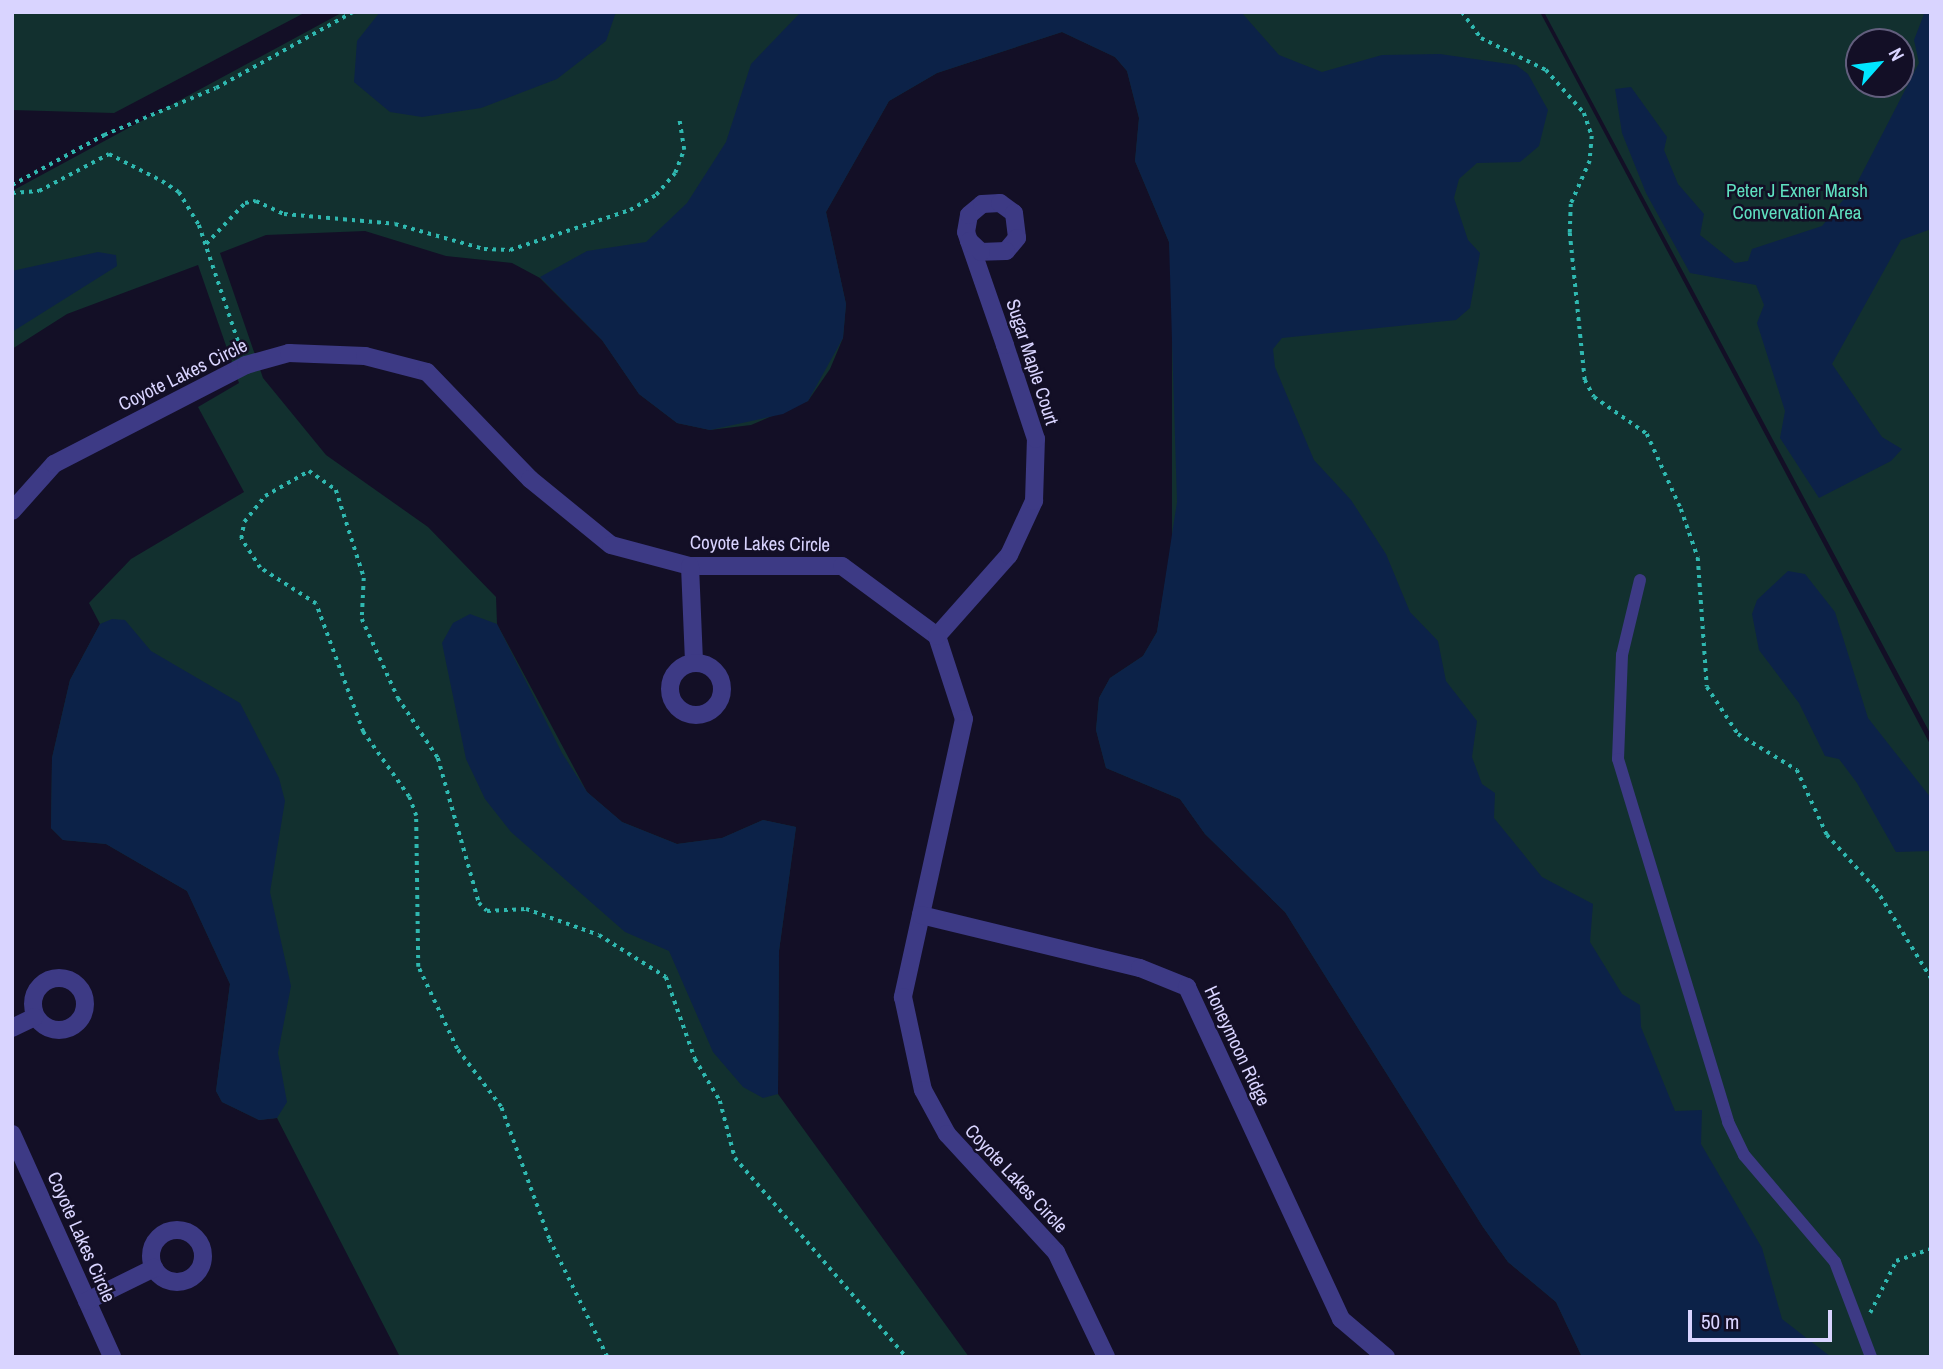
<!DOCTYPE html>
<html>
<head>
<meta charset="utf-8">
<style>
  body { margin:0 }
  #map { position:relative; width:1943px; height:1369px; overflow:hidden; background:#130f26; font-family:"Archivo Narrow",sans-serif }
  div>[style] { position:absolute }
  .green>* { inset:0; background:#12302f }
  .water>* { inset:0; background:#0c2248 }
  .path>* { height:3.5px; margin-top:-1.75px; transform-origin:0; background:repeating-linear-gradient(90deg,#2fb8b0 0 3.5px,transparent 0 8.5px) }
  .service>* { height:12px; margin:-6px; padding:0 6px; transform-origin:6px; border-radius:6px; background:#3d3a85 }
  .minor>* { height:18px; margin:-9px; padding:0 9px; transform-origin:9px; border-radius:9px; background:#3d3a85 }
  .minor>.ring { margin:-9px; padding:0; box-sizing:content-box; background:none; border:18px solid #3d3a85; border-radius:50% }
  span { translate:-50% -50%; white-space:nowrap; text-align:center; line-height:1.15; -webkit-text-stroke:5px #130f26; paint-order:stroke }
  .park-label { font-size:19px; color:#5fe0c0 }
  .street-label { font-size:19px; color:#d9d4ff }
  .frame { position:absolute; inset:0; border:14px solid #d9d4ff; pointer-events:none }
  .north { position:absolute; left:1845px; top:28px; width:70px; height:70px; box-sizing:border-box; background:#130f26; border:2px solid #625e7d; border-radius:50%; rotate:62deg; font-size:19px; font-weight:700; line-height:28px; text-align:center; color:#d9d4ff }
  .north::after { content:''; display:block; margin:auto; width:24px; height:32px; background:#00e5ff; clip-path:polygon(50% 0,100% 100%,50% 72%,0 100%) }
  .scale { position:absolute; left:1688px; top:1310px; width:144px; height:32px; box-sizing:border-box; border:4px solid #d9d4ff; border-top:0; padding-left:9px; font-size:21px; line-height:24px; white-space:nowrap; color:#d9d4ff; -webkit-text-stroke:5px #130f26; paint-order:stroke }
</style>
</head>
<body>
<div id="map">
  <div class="green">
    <i style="clip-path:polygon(12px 12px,306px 12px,114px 113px,12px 110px)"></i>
    <i style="clip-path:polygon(343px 12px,1540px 12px,1931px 746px,1931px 1357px,1582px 1357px,1556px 1302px,1508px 1262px,1483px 1227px,1285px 912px,1205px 834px,1180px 799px,1106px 768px,1096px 730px,1099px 698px,1110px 678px,1143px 656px,1157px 632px,1172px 540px,1172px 274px,1169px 242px,1135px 161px,1139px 118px,1127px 71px,1115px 57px,1062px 32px,937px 73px,889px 101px,826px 212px,846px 304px,843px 338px,830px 369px,808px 401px,751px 425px,710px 430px,677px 423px,639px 394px,602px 340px,540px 278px,512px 263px,446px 256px,365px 231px,266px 235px,220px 253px,263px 378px,326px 455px,428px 527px,496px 597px,497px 624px,587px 792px,622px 822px,677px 844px,722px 838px,763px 820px,796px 827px,779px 951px,778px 1094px,969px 1357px,400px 1357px,277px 1118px,259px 1120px,222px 1102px,216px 1091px,230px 984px,187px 891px,106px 844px,63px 840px,51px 828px,52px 758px,63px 710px,70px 680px,100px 624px,89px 603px,131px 559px,244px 492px,198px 407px,239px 383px,198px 265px,67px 314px,12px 349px,12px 191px)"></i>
    <i style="clip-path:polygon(evenodd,1544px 12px,1931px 12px,1931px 735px,1544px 12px,1859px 42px,1901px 42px,1901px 84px,1859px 84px,1859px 42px)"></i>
  </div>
  <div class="water">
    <i style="clip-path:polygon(380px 12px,616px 12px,606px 41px,557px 79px,481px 108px,422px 117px,390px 112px,354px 82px,357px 41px)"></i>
    <i style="clip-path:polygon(801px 12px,1241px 12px,1279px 55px,1322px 72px,1382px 55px,1440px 54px,1516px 65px,1528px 74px,1548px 110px,1539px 146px,1520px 162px,1477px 163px,1459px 179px,1454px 198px,1468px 240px,1480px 253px,1470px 308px,1456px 320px,1282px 338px,1273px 349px,1275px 367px,1314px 460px,1351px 500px,1386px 554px,1410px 612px,1438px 641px,1446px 681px,1477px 721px,1472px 757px,1482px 784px,1495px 793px,1494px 818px,1542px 877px,1593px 904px,1590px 942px,1622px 994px,1640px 1005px,1641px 1027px,1675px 1111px,1702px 1110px,1701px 1144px,1762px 1248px,1782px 1319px,1831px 1357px,1582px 1357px,1556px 1302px,1508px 1262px,1483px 1227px,1285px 912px,1205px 834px,1180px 799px,1106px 768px,1096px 730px,1099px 698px,1110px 678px,1143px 656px,1157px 632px,1177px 502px,1169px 242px,1135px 161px,1139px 118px,1127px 71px,1115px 57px,1062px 32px,937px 73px,889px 101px,826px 212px,846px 304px,843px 338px,808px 401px,783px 414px,710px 430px,677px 423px,639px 394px,602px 340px,540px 277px,587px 251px,646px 242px,687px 203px,726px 142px,751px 64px)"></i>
    <i style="clip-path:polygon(1931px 12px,1931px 229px,1901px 240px,1832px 364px,1882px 437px,1902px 449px,1891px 461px,1819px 498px,1780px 438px,1785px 411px,1757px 323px,1764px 305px,1756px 285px,1690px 273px,1646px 193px,1622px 133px,1615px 89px,1631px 87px,1667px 137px,1664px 150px,1678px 184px,1704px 214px,1700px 235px,1735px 263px,1748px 261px,1752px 249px,1822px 226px,1857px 183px,1919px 63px,1914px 40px,1924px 14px)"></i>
    <i style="clip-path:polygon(98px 252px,116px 255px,117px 266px,12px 332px,12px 271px)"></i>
    <i style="clip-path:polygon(1788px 571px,1805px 574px,1835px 612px,1868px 718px,1931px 798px,1931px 851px,1896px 852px,1857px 783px,1839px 759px,1825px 756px,1799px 703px,1759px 650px,1752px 614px,1757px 600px)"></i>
    <i style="clip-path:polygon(470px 614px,497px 624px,562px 753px,587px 792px,622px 822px,677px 844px,722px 838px,763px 820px,796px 827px,779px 951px,778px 1094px,763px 1098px,743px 1087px,713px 1052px,669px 951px,625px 932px,511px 832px,485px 799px,466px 759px,442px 643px,453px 623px)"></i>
    <i style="clip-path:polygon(112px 619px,125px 620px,151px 651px,240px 703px,279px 778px,285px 801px,270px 892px,291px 986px,278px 1053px,287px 1102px,277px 1118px,259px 1120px,222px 1102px,216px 1091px,230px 984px,187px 891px,106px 844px,63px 840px,51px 828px,52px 758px,70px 680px,100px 624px)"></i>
  </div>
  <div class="path">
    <i style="left:1462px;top:12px;width:32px;rotate:54deg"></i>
    <i style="left:1481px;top:38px;width:72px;rotate:26.2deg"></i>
    <i style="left:1546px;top:70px;width:57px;rotate:48.5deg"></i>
    <i style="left:1584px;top:113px;width:24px;rotate:71deg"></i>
    <i style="left:1592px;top:136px;width:25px;rotate:95deg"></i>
    <i style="left:1590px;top:161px;width:47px;rotate:113.8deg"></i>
    <i style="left:1571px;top:204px;width:29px;rotate:92deg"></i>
    <i style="left:1570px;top:233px;width:148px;rotate:84.2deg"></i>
    <i style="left:1585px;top:380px;width:19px;rotate:62deg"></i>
    <i style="left:1594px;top:397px;width:65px;rotate:34.9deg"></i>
    <i style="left:1647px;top:434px;width:82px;rotate:65.6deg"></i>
    <i style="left:1681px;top:509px;width:52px;rotate:70.9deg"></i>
    <i style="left:1698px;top:558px;width:129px;rotate:86deg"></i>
    <i style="left:1707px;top:687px;width:56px;rotate:56.6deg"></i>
    <i style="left:1738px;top:734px;width:69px;rotate:31.4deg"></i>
    <i style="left:1797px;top:770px;width:72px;rotate:65.2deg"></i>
    <i style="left:1827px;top:835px;width:73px;rotate:47.8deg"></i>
    <i style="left:1876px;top:889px;width:105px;rotate:58.3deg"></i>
    <i style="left:12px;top:185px;width:105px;rotate:-28.5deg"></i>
    <i style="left:104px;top:135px;width:121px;rotate:-22.8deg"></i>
    <i style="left:216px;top:88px;width:157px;rotate:-29deg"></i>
    <i style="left:12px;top:193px;width:27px;rotate:-4deg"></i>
    <i style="left:39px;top:191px;width:79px;rotate:-27.9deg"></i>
    <i style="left:109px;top:154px;width:59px;rotate:27deg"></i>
    <i style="left:162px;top:181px;width:20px;rotate:33deg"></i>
    <i style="left:179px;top:192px;width:39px;rotate:59deg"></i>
    <i style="left:199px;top:225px;width:132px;rotate:71.4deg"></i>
    <i style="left:206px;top:244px;width:57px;rotate:-46.4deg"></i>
    <i style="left:245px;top:203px;width:11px;rotate:-10deg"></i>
    <i style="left:256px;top:201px;width:31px;rotate:25deg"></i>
    <i style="left:284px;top:214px;width:111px;rotate:5.1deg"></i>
    <i style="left:395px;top:224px;width:92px;rotate:15.7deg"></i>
    <i style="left:484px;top:249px;width:26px;rotate:2deg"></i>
    <i style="left:510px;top:250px;width:126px;rotate:-18.4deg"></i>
    <i style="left:630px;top:210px;width:30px;rotate:-30deg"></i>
    <i style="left:656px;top:195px;width:29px;rotate:-49deg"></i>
    <i style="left:675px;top:173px;width:25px;rotate:-69deg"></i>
    <i style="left:684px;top:150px;width:30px;rotate:-99deg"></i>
    <i style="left:1870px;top:1313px;width:58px;rotate:-63.4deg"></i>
    <i style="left:1896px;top:1261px;width:37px;rotate:-19deg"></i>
    <i style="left:607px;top:1357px;width:131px;rotate:-116.2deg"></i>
    <i style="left:549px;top:1239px;width:140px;rotate:-110deg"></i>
    <i style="left:501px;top:1107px;width:73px;rotate:-127.2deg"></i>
    <i style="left:457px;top:1049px;width:91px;rotate:-115.4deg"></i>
    <i style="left:418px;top:967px;width:151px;rotate:-90.8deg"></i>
    <i style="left:416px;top:816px;width:20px;rotate:-110deg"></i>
    <i style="left:409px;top:797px;width:80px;rotate:-125.3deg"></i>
    <i style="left:363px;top:732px;width:136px;rotate:-110.2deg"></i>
    <i style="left:316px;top:604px;width:67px;rotate:-147.3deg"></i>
    <i style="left:260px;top:568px;width:35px;rotate:-123deg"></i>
    <i style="left:241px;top:539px;width:17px;rotate:-80deg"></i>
    <i style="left:244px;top:522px;width:33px;rotate:-51deg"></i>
    <i style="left:265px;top:496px;width:51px;rotate:-29.6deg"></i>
    <i style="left:309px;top:471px;width:33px;rotate:35deg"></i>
    <i style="left:336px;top:490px;width:92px;rotate:72.3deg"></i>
    <i style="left:364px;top:578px;width:41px;rotate:92.8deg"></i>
    <i style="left:362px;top:619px;width:87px;rotate:65.5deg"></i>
    <i style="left:398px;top:698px;width:72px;rotate:56.3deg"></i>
    <i style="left:438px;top:758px;width:151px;rotate:74.2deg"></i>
    <i style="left:479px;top:903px;width:11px;rotate:45deg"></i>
    <i style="left:487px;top:911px;width:39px;rotate:-3deg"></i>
    <i style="left:526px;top:909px;width:77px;rotate:19.6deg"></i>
    <i style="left:599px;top:935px;width:79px;rotate:32.1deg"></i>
    <i style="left:666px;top:977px;width:87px;rotate:70.5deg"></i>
    <i style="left:695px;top:1059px;width:49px;rotate:59.2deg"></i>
    <i style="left:720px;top:1101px;width:59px;rotate:75.3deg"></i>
    <i style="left:735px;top:1158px;width:262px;rotate:49.3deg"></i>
  </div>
  <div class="service">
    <i style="left:1640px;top:580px;width:77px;rotate:103.5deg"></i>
    <i style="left:1622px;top:655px;width:104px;rotate:92.2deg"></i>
    <i style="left:1618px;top:759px;width:379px;rotate:73.1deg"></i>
    <i style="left:1728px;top:1122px;width:37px;rotate:64deg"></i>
    <i style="left:1744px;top:1155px;width:140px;rotate:49.6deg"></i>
    <i style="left:1835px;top:1262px;width:102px;rotate:69.2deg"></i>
  </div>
  <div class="minor">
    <i style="left:12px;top:511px;width:63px;rotate:-48.2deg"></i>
    <i style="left:54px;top:464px;width:216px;rotate:-27.3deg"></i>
    <i style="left:246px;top:365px;width:45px;rotate:-15.6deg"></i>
    <i style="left:289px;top:353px;width:76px;rotate:2.3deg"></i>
    <i style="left:365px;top:356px;width:64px;rotate:14.5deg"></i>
    <i style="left:427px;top:372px;width:149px;rotate:46.1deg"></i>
    <i style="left:530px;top:479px;width:104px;rotate:39.2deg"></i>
    <i style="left:611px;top:545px;width:82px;rotate:14.9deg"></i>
    <i style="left:690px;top:566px;width:152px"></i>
    <i style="left:842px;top:566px;width:118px;rotate:36.4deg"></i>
    <i style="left:937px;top:636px;width:87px;rotate:72deg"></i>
    <i style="left:964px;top:719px;width:285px;rotate:102.4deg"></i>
    <i style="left:903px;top:997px;width:95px;rotate:77.9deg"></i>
    <i style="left:923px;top:1090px;width:50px;rotate:61.4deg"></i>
    <i style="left:947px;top:1134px;width:161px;rotate:47.3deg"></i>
    <i style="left:1056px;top:1252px;width:116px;rotate:64.5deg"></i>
    <i style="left:690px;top:566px;width:97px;rotate:87.6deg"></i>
    <i style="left:937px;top:636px;width:108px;rotate:-48.4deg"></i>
    <i style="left:1009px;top:555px;width:60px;rotate:-65.2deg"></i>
    <i style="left:1034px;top:501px;width:62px;rotate:-88.2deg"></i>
    <i style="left:1036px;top:439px;width:99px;rotate:-108.3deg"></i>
    <i style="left:1005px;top:345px;width:110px;rotate:-109.1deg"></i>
    <i style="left:969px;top:241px;width:9px;rotate:-108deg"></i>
    <i style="left:966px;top:232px;width:17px;rotate:-80deg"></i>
    <i style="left:969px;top:215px;width:17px;rotate:-40deg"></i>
    <i style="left:982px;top:204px;width:18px;rotate:-3deg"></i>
    <i style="left:1000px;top:203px;width:17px;rotate:36deg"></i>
    <i style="left:1014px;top:213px;width:25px;rotate:83deg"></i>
    <i style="left:1017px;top:238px;width:17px;rotate:130deg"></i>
    <i style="left:1006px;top:251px;width:25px;rotate:178deg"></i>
    <i style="left:981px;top:252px;width:16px;rotate:-137deg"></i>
    <i class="ring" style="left:670px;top:663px;width:34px;height:34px"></i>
    <i style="left:921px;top:915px;width:225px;rotate:13.6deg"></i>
    <i style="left:1140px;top:968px;width:51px;rotate:22deg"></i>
    <i style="left:1187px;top:987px;width:366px;rotate:65.1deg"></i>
    <i style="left:1341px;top:1319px;width:59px;rotate:40.2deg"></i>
    <i class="ring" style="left:33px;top:978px;width:34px;height:34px"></i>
    <i style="left:12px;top:1028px;width:25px;rotate:-26deg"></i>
    <i style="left:12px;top:1134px;width:244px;rotate:65.8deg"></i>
    <i class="ring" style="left:151px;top:1230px;width:34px;height:34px"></i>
    <i style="left:87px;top:1301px;width:75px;rotate:-26.2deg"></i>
  </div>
  <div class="park-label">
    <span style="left:1797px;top:202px">Peter J Exner Marsh<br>Convervation Area</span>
  </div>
  <div class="street-label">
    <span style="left:1032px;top:362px;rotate:72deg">Sugar Maple Court</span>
    <span style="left:183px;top:375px;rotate:-26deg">Coyote Lakes Circle</span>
    <span style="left:760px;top:544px;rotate:1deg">Coyote Lakes Circle</span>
    <span style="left:1237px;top:1046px;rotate:65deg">Honeymoon Ridge</span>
    <span style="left:1016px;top:1179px;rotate:47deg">Coyote Lakes Circle</span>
    <span style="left:81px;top:1237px;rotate:66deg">Coyote Lakes Circle</span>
  </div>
  <div class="frame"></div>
  <div class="north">N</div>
  <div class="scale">50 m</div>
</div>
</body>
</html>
